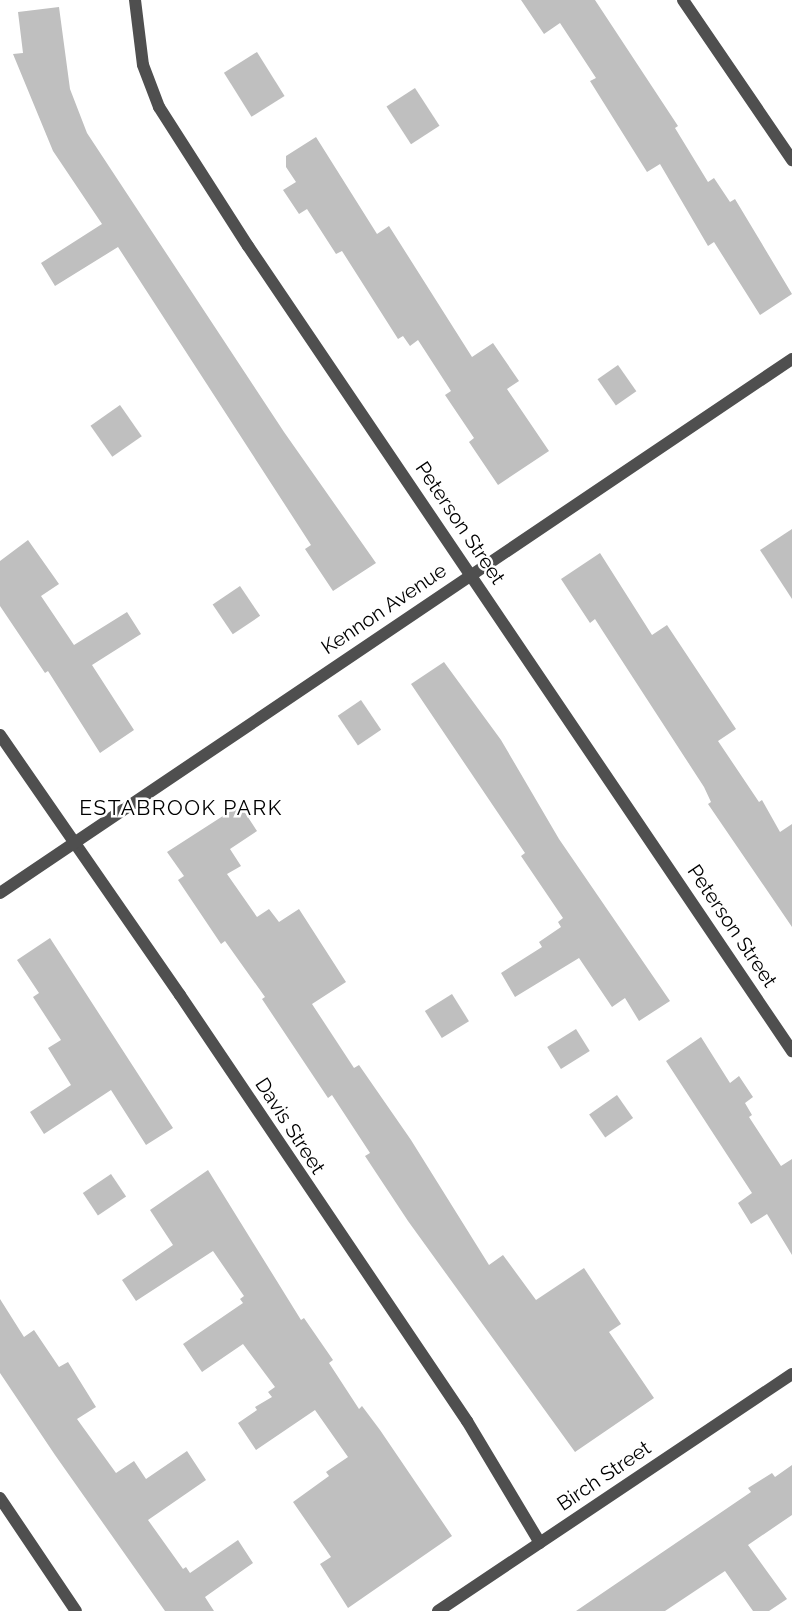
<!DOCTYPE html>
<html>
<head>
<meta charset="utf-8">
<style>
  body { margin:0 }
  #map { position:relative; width:792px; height:1611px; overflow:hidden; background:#fff; font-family:Raleway,sans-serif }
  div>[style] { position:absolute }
  .building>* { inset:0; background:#bfbfbf; transform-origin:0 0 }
  .minor>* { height:12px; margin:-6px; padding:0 6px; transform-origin:6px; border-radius:6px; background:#4f4f4f }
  span { translate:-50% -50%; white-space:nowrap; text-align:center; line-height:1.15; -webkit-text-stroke:5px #fff; paint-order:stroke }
  .street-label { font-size:20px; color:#000 }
  .neighbourhood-label { font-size:21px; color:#000; letter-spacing:1.5px }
</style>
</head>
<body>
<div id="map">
  <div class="building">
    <i style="clip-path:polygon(521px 0,595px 0,678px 126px,675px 128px,708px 182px,714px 178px,730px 202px,735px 199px,792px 294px,760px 315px,714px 242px,708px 246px,660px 164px,647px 172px,590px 81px,596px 78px,560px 23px,544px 34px)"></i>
    <i style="clip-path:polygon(59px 7px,70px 89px,87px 133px,284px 432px,376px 563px,333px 591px,305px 549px,311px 545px,118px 247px,55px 286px,41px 263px,102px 224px,53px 151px,13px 54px,23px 53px,18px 12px)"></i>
    <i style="left:257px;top:52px;width:52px;height:39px;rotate:58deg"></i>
    <i style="left:415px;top:88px;width:45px;height:34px;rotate:57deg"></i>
    <i style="clip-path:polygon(316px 137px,377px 234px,389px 226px,472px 357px,493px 343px,519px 381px,507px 389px,549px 451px,498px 485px,469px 442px,474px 438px,445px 395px,451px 391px,418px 340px,410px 346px,403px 336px,398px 339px,342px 251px,336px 254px,307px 209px,299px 214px,283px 190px,296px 182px,286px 167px,286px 156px)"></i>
    <i style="left:618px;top:365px;width:32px;height:25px;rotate:55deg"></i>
    <i style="left:120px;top:405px;width:38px;height:36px;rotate:55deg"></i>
    <i style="clip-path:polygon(792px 529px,792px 599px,760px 550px)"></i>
    <i style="clip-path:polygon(28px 540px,59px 584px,41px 596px,74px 645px,127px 612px,141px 634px,92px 665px,134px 730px,100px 753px,48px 671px,45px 673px,0 606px,0 561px)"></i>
    <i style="clip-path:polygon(600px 553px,652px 635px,667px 625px,736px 729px,718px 741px,759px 802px,762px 800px,780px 832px,792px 824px,792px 927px,708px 804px,711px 802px,704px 787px,602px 630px,595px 619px,590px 623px,561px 579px)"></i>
    <i style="left:240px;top:586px;width:36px;height:33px;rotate:56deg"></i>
    <i style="clip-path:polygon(444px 662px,501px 740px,559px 839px,670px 1001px,639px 1021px,625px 998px,612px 1007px,579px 958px,515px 997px,501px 973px,542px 947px,539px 942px,561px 927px,558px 922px,563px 918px,521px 856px,525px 853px,411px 684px)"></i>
    <i style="left:361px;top:700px;width:36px;height:28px;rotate:56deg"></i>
    <i style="clip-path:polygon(240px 805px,257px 831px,230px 849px,241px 866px,227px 874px,257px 917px,269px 909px,279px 922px,299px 909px,346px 982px,312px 1004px,354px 1068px,359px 1065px,411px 1140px,489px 1265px,503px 1255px,536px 1300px,584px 1268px,621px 1324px,609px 1332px,654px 1398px,575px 1452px,408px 1221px,365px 1156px,370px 1153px,332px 1095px,328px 1098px,262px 999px,265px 997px,225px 941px,221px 944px,178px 880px,184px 876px,167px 852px)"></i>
    <i style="clip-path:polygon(50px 938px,173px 1128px,146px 1145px,111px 1090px,44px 1134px,30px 1112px,71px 1085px,48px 1048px,61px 1040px,33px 997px,39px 993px,17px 960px)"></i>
    <i style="left:452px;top:994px;width:32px;height:32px;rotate:58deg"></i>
    <i style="left:576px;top:1029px;width:26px;height:34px;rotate:58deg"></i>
    <i style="clip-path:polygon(701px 1037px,730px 1083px,739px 1076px,753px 1097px,745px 1103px,752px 1115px,749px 1117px,781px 1166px,792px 1159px,792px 1255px,767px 1214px,751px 1224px,738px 1203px,752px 1193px,666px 1061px)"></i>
    <i style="left:617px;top:1095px;width:28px;height:34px;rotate:55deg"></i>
    <i style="clip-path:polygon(208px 1170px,301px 1320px,304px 1318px,333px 1360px,329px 1363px,359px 1409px,362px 1406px,380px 1430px,452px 1536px,348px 1608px,320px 1564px,331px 1557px,293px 1502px,329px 1476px,326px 1472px,348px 1457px,315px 1410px,256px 1450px,238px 1423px,257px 1410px,255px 1407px,272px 1397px,268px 1392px,275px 1387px,243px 1344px,202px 1372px,183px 1344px,243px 1303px,240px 1299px,244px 1296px,213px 1251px,136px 1301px,122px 1280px,173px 1245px,150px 1210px)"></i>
    <i style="left:111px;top:1174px;width:27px;height:34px;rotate:56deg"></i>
    <i style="clip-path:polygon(0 1299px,24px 1337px,34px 1330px,59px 1367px,68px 1362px,96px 1407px,77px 1419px,116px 1473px,134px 1461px,146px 1479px,187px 1451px,206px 1480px,148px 1520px,183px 1569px,186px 1567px,190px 1573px,238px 1540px,253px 1563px,205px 1597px,214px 1611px,165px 1611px,55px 1455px,0 1373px)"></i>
    <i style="clip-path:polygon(792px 1465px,792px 1515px,748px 1545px,787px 1599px,769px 1611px,753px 1611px,725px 1571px,665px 1611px,576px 1611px,751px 1492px,748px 1488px,772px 1473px,775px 1477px)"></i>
  </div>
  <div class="minor">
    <i style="left:135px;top:0;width:65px;rotate:83deg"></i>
    <i style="left:143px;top:65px;width:45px;rotate:69.1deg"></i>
    <i style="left:159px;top:107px;width:165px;rotate:57.4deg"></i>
    <i style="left:248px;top:246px;width:972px;rotate:55.95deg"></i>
    <i style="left:683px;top:0;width:194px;rotate:55.7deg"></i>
    <i style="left:0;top:735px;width:316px;rotate:55.3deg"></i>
    <i style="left:180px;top:995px;width:514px;rotate:56.03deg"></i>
    <i style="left:467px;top:1421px;width:142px;rotate:59.1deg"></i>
    <i style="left:0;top:893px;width:955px;rotate:-33.99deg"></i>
    <i style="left:0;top:1498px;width:136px;rotate:56.1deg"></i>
    <i style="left:438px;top:1611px;width:426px;rotate:-33.8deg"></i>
  </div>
  <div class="street-label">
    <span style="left:460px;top:523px;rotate:56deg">Peterson Street</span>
    <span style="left:384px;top:609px;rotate:-34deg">Kennon Avenue</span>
    <span style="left:732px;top:926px;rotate:56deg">Peterson Street</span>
    <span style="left:290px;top:1126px;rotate:57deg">Davis Street</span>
    <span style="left:604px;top:1476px;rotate:-34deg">Birch Street</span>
  </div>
  <div class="neighbourhood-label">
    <span style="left:181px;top:808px">ESTABROOK PARK</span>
  </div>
</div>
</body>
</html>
